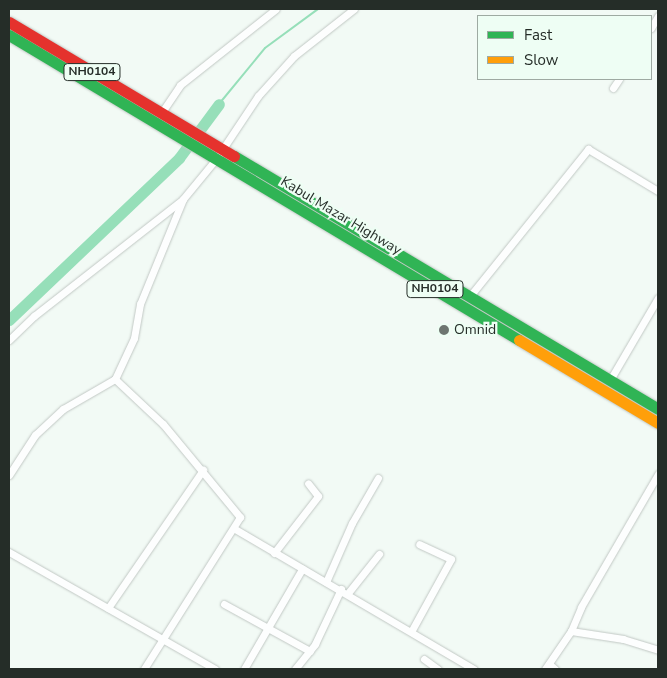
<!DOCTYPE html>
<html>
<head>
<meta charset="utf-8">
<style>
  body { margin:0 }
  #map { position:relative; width:667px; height:678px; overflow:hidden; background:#f2faf5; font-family:"Nunito Sans",sans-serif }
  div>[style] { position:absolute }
  .stream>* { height:2px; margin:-1px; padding:0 1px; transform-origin:1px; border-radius:1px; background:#96dfb9 }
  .river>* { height:11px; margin:-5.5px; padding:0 5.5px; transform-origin:5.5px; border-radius:5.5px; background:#96dfb9 }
  .roads { filter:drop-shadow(0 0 1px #c1c8c4) drop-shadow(0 0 1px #c1c8c4) }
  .street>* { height:7px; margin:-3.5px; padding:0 3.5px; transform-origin:3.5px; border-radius:3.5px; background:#fdfefe }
  .fast>* { height:11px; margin:-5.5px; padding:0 5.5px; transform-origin:5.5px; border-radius:5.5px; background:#30b455 }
  .slow>* { height:11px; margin:-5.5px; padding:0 5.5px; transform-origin:5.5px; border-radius:5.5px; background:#ff9f0a }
  .jam>* { height:11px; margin:-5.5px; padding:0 5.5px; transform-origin:5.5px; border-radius:5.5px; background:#e5322d }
  .dots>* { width:14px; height:14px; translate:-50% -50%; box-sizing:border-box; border:2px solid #eefef4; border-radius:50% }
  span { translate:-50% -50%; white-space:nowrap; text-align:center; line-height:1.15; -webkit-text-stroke:4.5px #eefef4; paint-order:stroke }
  .shield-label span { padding:1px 4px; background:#eefef4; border:1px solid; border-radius:4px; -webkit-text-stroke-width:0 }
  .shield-label { font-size:12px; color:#252d28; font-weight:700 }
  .street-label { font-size:14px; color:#252d28 }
  .poi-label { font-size:14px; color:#252d28 }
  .left { translate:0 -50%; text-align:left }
  .frame { position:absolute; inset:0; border:10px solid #252d28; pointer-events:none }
  .legend { position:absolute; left:477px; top:15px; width:175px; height:65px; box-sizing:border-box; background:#eefef4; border:1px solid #9eaaa2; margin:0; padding:6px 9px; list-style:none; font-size:15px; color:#252d28 }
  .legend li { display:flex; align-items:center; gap:10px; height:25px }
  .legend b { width:25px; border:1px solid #9eaaa2 }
</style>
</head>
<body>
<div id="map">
  <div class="stream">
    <i style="left:219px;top:104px;width:72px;rotate:-50.6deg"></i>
    <i style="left:265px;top:48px;width:66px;rotate:-36.3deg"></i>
  </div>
  <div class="river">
    <i style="left:9px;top:320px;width:235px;rotate:-43.6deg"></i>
    <i style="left:179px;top:158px;width:67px;rotate:-53.5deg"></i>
  </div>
  <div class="roads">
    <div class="street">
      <i style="left:651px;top:28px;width:14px;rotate:-60deg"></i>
      <i style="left:613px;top:88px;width:11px;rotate:-56deg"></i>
      <i style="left:162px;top:112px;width:32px;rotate:-56deg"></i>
      <i style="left:180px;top:85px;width:122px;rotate:-38.4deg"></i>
      <i style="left:470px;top:296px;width:189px;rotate:-51.2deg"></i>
      <i style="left:588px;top:149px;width:82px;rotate:31deg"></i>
      <i style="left:9px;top:340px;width:35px;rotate:-44deg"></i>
      <i style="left:34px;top:316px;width:189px;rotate:-38.1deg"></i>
      <i style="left:115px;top:379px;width:66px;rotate:43.2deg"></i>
      <i style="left:163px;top:424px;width:121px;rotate:50.4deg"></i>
      <i style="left:240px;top:517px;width:180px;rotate:122.3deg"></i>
      <i style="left:610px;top:380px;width:95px;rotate:-59.7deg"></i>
      <i style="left:9px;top:475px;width:48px;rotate:-57deg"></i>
      <i style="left:35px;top:435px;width:38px;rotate:-43deg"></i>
      <i style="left:63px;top:409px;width:60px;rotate:-30deg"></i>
      <i style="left:115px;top:379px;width:45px;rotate:-65.1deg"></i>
      <i style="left:134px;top:338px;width:35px;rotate:-80deg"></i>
      <i style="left:140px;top:304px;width:113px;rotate:-67.7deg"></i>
      <i style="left:183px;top:199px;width:52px;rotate:-50.5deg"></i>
      <i style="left:216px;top:159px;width:76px;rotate:-56.3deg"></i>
      <i style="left:258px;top:96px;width:54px;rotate:-48deg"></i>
      <i style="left:294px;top:56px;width:76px;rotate:-38.1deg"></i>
      <i style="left:235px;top:529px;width:277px;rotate:30.4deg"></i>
      <i style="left:9px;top:552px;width:237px;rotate:29.6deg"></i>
      <i style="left:274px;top:553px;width:72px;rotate:-52.3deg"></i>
      <i style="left:318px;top:496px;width:16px;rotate:-128deg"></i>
      <i style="left:326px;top:582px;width:64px;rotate:-66.2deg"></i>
      <i style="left:352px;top:523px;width:52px;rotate:-60deg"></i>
      <i style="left:348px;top:593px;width:50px;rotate:-51.5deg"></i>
      <i style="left:224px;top:604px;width:98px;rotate:28.7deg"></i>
      <i style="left:108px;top:608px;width:168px;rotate:-55.5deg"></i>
      <i style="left:412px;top:630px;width:81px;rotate:-61.2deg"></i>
      <i style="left:451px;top:559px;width:35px;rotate:-155deg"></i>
      <i style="left:571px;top:631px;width:53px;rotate:8.7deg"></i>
      <i style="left:623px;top:639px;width:37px;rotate:17deg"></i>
      <i style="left:424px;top:659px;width:17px;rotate:36deg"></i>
      <i style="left:549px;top:664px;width:8px;rotate:40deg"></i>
      <i style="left:244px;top:669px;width:116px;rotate:-59.9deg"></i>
      <i style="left:295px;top:669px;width:32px;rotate:-51deg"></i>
      <i style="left:315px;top:644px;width:61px;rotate:-64.7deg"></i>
      <i style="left:545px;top:669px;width:46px;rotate:-55.6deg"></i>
      <i style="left:571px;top:631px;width:26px;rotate:-67deg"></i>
      <i style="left:581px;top:607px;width:154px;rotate:-59.9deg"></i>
    </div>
    <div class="fast">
      <i style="left:9px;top:35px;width:594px;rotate:30.88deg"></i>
      <i style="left:234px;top:156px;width:494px;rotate:30.8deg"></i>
    </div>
    <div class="slow">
      <i style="left:519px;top:340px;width:162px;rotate:30.8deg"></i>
    </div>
    <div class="jam">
      <i style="left:9px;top:22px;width:262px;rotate:30.8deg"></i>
    </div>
  </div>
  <div class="dots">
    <i style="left:444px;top:330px;background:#6d7570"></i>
  </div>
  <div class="shield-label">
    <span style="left:92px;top:72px">NH0104</span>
    <span style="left:435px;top:289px">NH0104</span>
  </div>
  <div class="street-label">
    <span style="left:341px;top:216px;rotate:31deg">Kabul Mazar Highway</span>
  </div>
  <div class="poi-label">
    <span class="left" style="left:454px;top:330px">Omnid</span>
  </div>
  <div class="frame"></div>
  <ul class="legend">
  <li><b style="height:6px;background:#30b455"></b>Fast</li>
  <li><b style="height:6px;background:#ff9f0a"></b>Slow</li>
  </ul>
</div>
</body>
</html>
